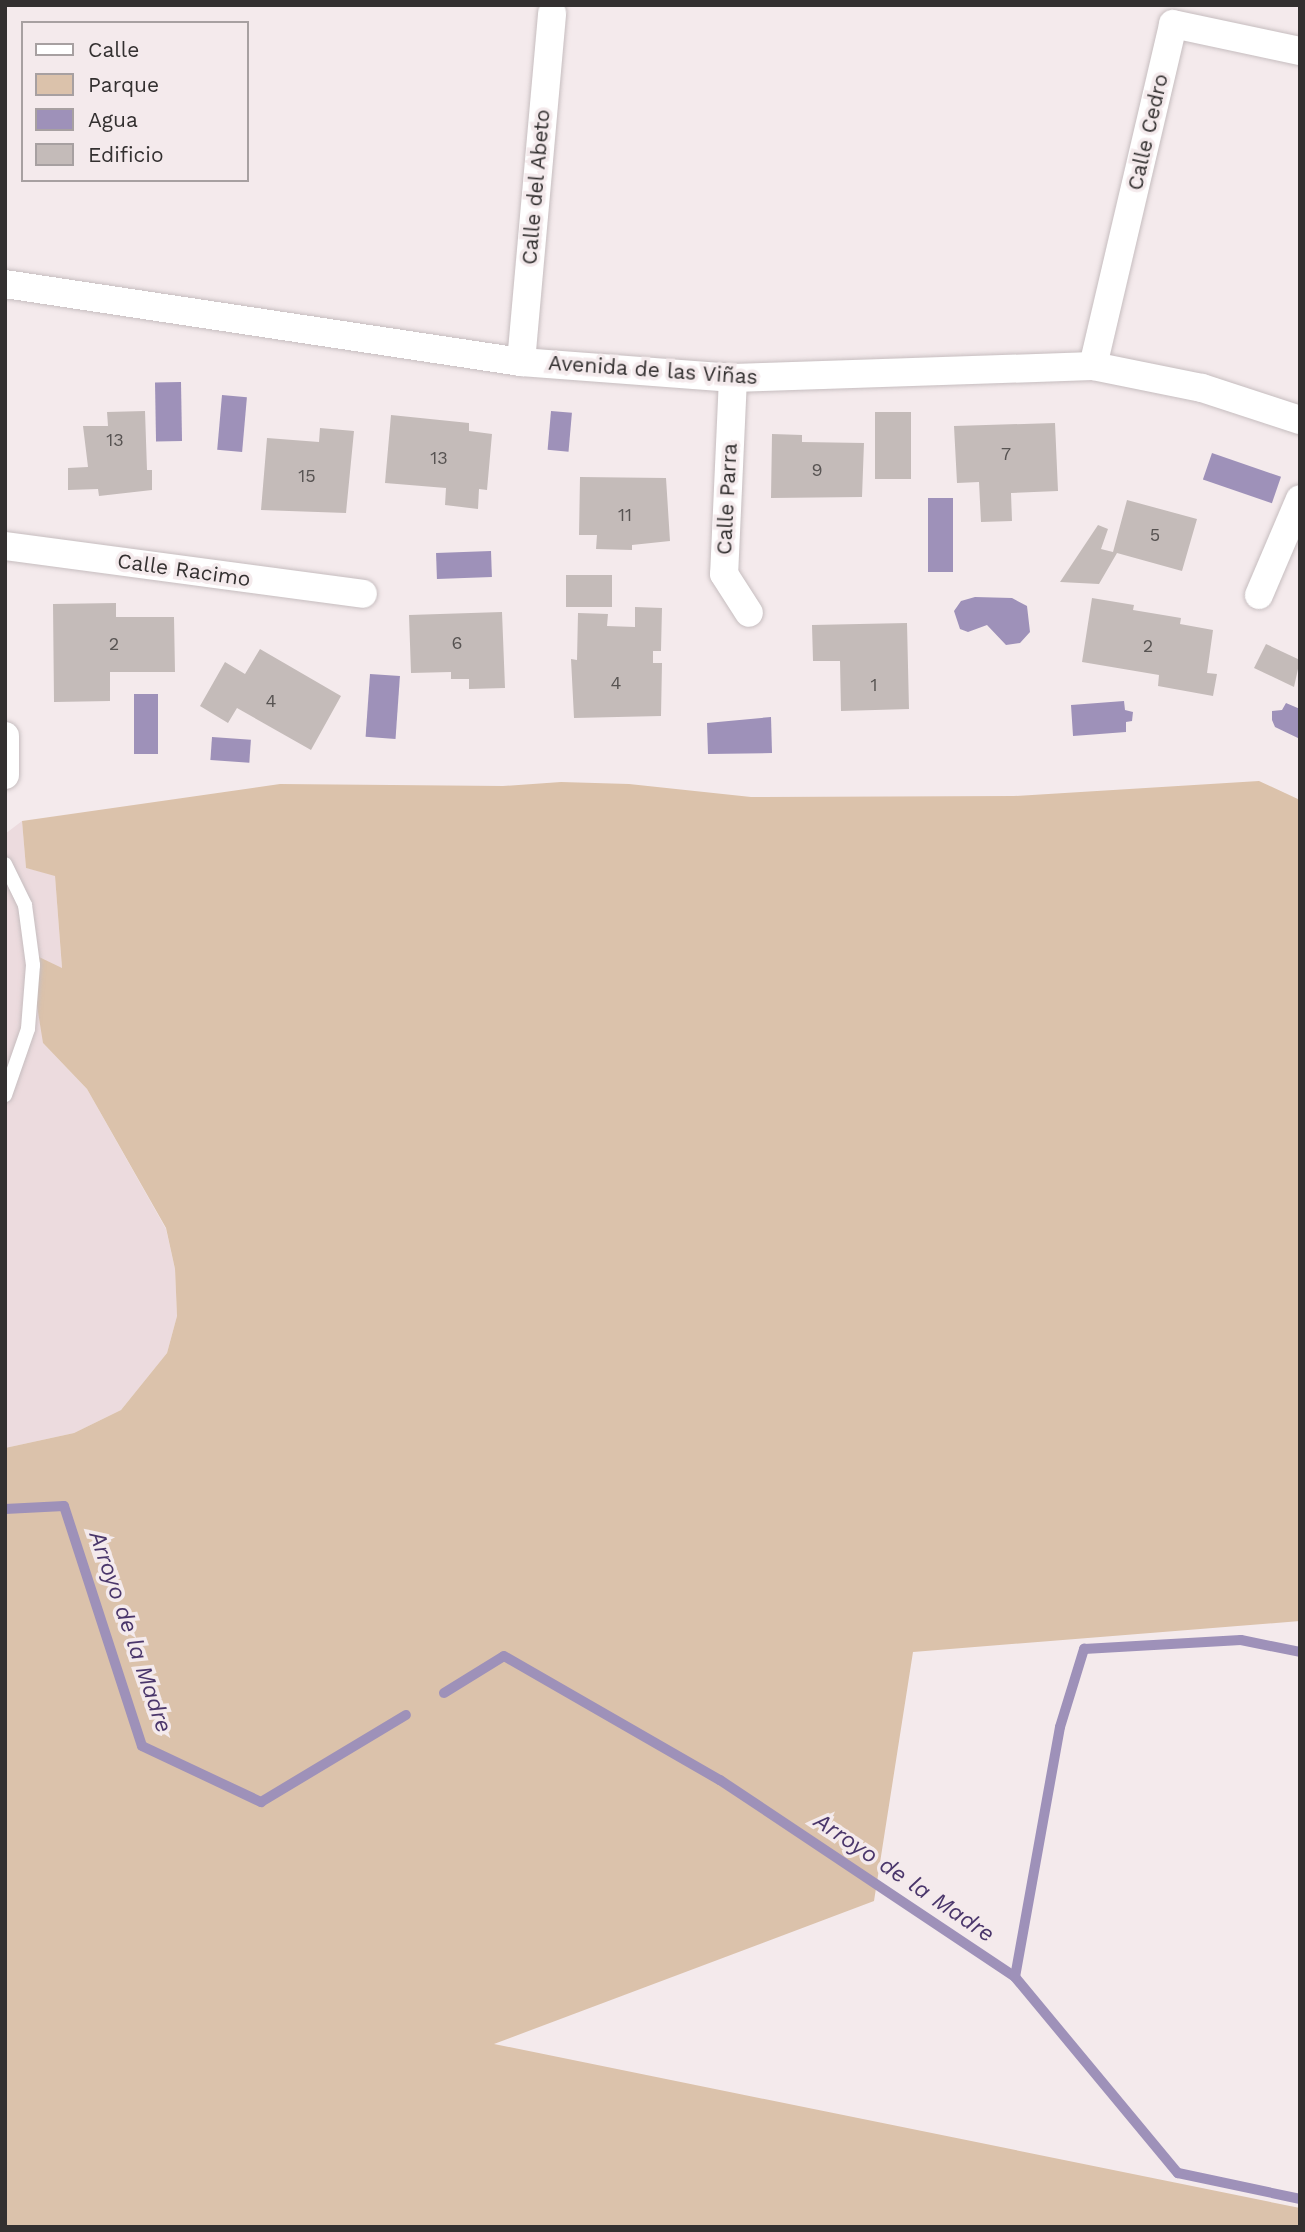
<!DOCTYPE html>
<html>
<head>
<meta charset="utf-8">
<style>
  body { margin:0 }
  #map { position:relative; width:1305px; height:2232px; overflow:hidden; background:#f4eaec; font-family:"Work Sans",sans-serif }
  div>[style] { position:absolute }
  .built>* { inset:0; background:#ecdbde }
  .green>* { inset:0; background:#dbc2ab }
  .water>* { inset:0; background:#9e91b9; transform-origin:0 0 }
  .stream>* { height:10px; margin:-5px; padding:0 5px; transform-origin:5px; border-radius:5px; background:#9e91b9 }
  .building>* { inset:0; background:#c4bbb9; transform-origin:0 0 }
  .roads { filter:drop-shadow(0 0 2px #c6bdbf) drop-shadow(0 0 2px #c6bdbf) }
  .lane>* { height:14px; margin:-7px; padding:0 7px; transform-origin:7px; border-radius:7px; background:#fff }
  .street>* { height:28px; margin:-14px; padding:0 14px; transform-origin:14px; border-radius:14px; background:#fff }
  span { translate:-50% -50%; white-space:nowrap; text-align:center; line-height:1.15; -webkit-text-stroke:7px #f4eaec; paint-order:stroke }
  .number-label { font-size:18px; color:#575352 }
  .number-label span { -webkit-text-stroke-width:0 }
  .street-label { font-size:21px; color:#333030 }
  .water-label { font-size:23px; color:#4a366b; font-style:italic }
  .frame { position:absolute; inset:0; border:7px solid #333030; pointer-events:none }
  .legend { position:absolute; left:21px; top:21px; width:228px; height:161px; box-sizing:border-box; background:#f4eaec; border:2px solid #a7a0a1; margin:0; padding:9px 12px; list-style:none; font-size:21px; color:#333030 }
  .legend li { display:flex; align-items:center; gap:14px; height:35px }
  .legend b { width:35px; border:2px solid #a7a0a1 }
</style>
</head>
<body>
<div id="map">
  <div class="built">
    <i style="clip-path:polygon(22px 821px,26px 868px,55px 875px,62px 969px,37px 956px,43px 1043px,87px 1089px,166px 1229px,175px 1269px,177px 1316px,167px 1353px,121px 1410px,74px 1433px,5px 1448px,5px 834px)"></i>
  </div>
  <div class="green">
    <i style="clip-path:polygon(1259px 781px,1300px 800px,1300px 1621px,913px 1652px,874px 1901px,494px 2044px,1300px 2208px,1300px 2227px,5px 2227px,5px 1448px,74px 1433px,121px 1410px,167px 1353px,177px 1316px,175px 1269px,166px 1228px,87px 1089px,43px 1043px,34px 987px,37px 956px,62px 968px,55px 876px,26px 868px,22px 821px,280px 784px,503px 786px,561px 782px,629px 784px,751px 797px,1014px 796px)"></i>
  </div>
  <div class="water">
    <i style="left:181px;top:382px;width:59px;height:26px;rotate:89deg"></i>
    <i style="left:222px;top:395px;width:25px;height:55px;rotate:5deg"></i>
    <i style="left:551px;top:411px;width:21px;height:39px;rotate:5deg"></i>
    <i style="left:1212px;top:453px;width:73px;height:28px;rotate:19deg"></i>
    <i style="left:928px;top:498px;width:25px;height:74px"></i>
    <i style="left:491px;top:551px;width:26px;height:55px;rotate:88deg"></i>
    <i style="clip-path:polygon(975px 597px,1012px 598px,1027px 606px,1030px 632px,1020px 643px,1006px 645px,987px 625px,968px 632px,960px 629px,954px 611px,961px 601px)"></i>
    <i style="left:370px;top:674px;width:30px;height:63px;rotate:4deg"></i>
    <i style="left:134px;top:694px;width:24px;height:60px"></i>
    <i style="clip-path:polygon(1124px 701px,1125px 710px,1133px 712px,1132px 721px,1126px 722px,1126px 732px,1073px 736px,1071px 705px)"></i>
    <i style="clip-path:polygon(1286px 703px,1300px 709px,1300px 739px,1275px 727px,1272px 720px,1272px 711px,1282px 710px)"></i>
    <i style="clip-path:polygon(771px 717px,772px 753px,708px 754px,707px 723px)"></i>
    <i style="left:212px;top:737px;width:39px;height:23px;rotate:4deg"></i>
  </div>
  <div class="stream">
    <i style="left:5px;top:1509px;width:59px;rotate:-2.9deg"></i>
    <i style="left:64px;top:1506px;width:252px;rotate:72deg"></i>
    <i style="left:142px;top:1746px;width:132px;rotate:25.2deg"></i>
    <i style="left:261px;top:1802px;width:169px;rotate:-31deg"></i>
    <i style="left:444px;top:1693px;width:70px;rotate:-31.7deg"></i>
    <i style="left:504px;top:1656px;width:249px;rotate:29.9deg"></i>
    <i style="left:720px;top:1780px;width:355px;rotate:33.7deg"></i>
    <i style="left:1015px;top:1977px;width:255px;rotate:50.3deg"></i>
    <i style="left:1178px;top:2173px;width:125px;rotate:12deg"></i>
    <i style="left:1015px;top:1977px;width:254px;rotate:-79.8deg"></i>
    <i style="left:1060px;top:1727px;width:82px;rotate:-72.9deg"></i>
    <i style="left:1084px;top:1649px;width:157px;rotate:-3.3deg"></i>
    <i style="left:1241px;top:1640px;width:60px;rotate:11.5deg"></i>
  </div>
  <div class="building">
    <i style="clip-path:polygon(145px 411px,147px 470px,152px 470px,152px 490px,99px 496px,98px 489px,68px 490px,68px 468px,88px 467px,83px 426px,108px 426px,107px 412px)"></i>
    <i style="left:875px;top:412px;width:36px;height:67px"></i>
    <i style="clip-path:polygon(391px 415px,469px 423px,469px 431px,492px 434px,487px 490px,479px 489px,478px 509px,445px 505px,446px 488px,385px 483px)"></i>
    <i style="clip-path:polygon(1055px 423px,1058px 491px,1011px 493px,1012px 521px,981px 522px,979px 482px,957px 483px,954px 426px)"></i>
    <i style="clip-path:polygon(320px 428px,354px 431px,346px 513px,261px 510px,267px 438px,319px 442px)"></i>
    <i style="clip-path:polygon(772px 434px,802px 435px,802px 442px,864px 443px,862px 497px,771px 498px)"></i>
    <i style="clip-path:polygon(580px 477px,666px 478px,670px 541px,632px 545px,632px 550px,596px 549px,597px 535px,579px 535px)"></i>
    <i style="clip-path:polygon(1127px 500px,1197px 519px,1182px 571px,1117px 553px,1099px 584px,1060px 582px,1098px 525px,1108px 529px,1101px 549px,1113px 552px)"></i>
    <i style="left:566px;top:575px;width:46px;height:32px"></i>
    <i style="clip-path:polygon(1092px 598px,1134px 605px,1133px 610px,1181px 618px,1180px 624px,1213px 630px,1207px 673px,1217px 674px,1213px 696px,1158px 686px,1159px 675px,1082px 662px)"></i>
    <i style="clip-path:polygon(116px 603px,116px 617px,174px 617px,175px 672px,110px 672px,110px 701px,54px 702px,53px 604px)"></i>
    <i style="clip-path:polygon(635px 607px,662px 608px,661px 651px,653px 651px,653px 663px,662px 663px,661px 716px,574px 718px,571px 659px,577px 660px,578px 613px,608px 614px,607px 626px,635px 627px)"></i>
    <i style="clip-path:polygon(502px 612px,505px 688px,469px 689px,469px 679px,451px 679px,451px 672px,411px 673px,409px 615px)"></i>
    <i style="clip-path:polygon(907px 623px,909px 709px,841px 711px,840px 661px,813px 661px,812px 625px)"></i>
    <i style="clip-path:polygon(1266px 644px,1300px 660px,1294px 687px,1254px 668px)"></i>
    <i style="clip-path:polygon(260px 649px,341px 696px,311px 750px,237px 708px,228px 723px,200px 706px,225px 662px,245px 674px)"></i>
  </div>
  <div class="roads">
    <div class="lane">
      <i style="left:5px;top:864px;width:46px;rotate:64deg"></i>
      <i style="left:25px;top:905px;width:61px;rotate:82.4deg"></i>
      <i style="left:33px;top:965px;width:64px;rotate:94.5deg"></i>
      <i style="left:28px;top:1029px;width:70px;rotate:109.2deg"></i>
    </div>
    <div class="street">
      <i style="left:5px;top:284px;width:522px;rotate:8.6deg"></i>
      <i style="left:521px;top:362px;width:213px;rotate:4.3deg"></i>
      <i style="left:733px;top:378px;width:360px;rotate:-1.9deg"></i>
      <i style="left:1093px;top:366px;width:111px;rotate:11.4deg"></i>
      <i style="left:1202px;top:388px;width:103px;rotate:18.1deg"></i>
      <i style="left:521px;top:362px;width:350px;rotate:-84.9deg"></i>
      <i style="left:1093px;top:366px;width:351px;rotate:-76.8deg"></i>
      <i style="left:1173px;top:24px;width:130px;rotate:12deg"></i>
      <i style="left:733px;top:378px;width:196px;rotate:92.6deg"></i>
      <i style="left:724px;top:574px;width:46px;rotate:57.3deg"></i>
      <i style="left:5px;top:546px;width:361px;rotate:7.6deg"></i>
      <i style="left:1259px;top:595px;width:104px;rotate:-66.9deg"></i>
      <i style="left:5px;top:736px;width:39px;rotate:90deg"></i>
    </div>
  </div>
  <div class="number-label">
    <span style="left:115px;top:440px">13</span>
    <span style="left:1006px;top:454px">7</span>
    <span style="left:439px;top:458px">13</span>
    <span style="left:817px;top:470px">9</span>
    <span style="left:307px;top:476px">15</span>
    <span style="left:625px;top:515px">11</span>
    <span style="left:1155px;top:535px">5</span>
    <span style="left:457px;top:643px">6</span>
    <span style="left:114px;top:644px">2</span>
    <span style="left:1148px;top:646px">2</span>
    <span style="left:616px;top:683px">4</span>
    <span style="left:874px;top:685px">1</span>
    <span style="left:271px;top:701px">4</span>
  </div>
  <div class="street-label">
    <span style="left:1148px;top:132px;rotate:-77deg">Calle Cedro</span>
    <span style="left:536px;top:187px;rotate:-85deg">Calle del Abeto</span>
    <span style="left:653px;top:370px;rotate:4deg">Avenida de las Viñas</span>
    <span style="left:727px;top:499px;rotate:-87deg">Calle Parra</span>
    <span style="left:184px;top:570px;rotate:8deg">Calle Racimo</span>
  </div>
  <div class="water-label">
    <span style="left:130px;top:1632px;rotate:71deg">Arroyo de la Madre</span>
    <span style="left:904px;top:1878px;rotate:34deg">Arroyo de la Madre</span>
  </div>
  <div class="frame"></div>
  <ul class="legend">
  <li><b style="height:9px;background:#fff"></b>Calle</li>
  <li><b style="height:19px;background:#dbc2ab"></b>Parque</li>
  <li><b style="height:19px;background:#9e91b9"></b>Agua</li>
  <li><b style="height:19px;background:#c4bbb9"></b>Edificio</li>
  </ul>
</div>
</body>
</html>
